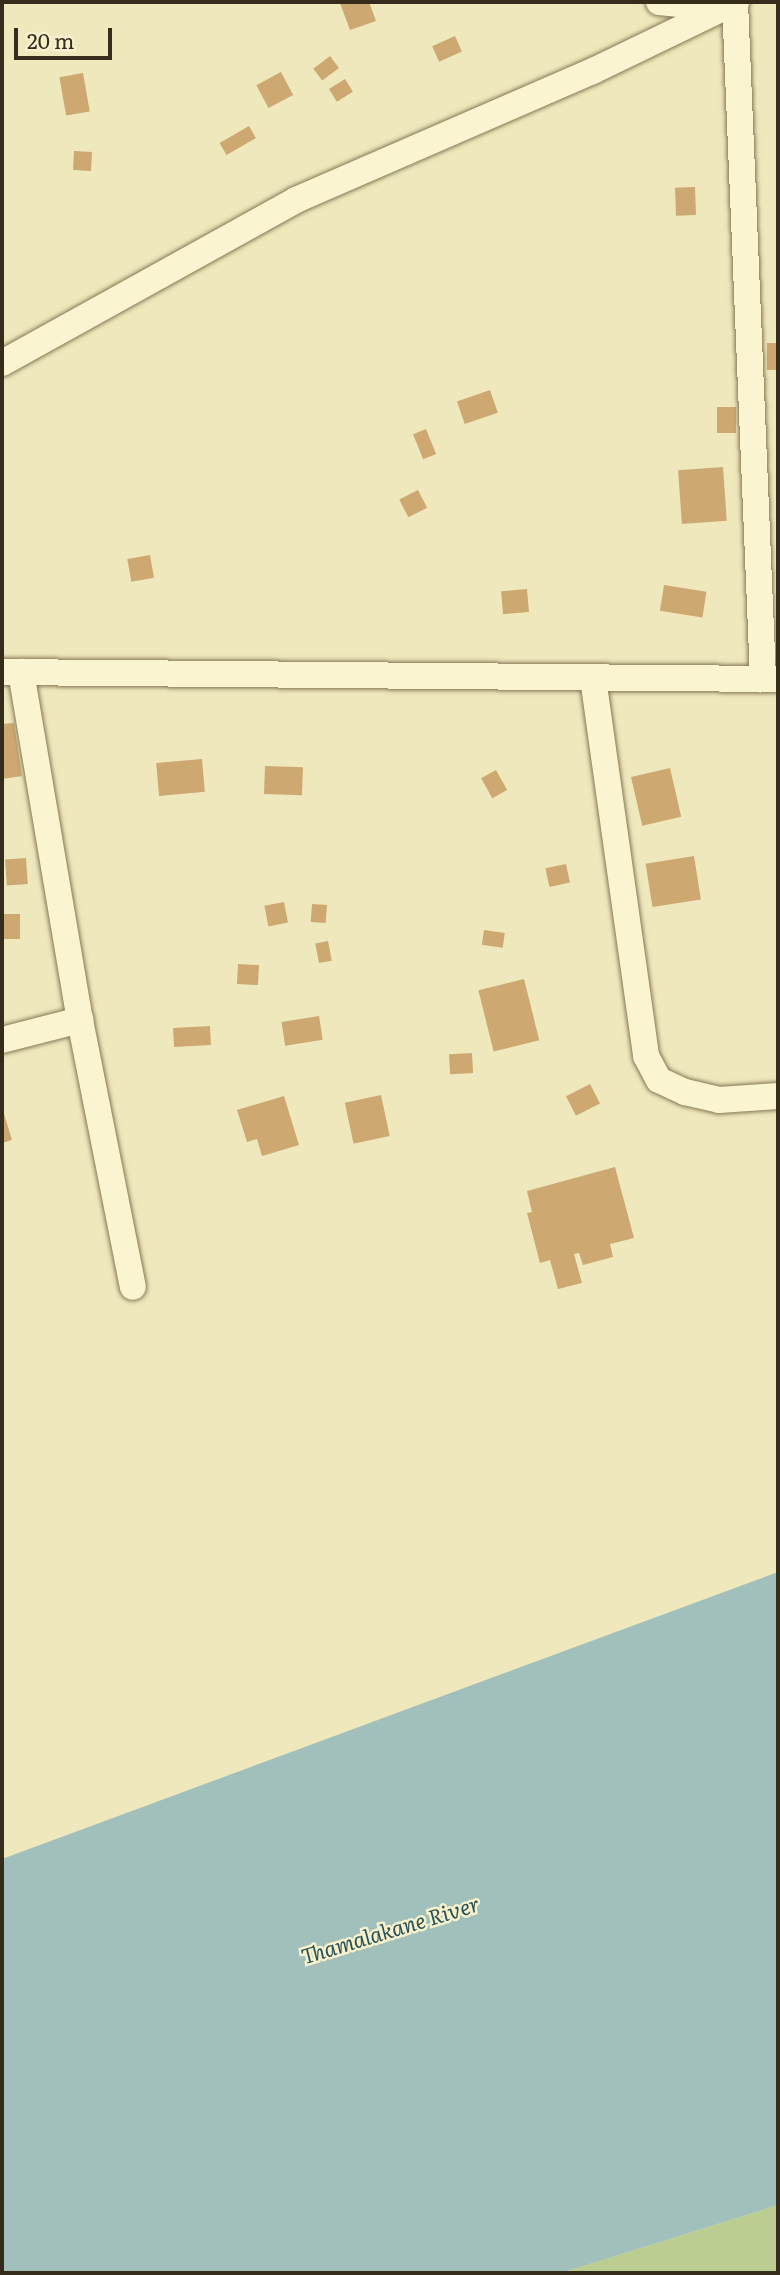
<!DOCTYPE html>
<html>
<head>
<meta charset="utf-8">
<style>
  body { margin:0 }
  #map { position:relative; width:780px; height:2275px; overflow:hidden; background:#efe8bd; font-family:Literata,serif }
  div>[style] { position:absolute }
  .green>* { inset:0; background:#bbcd91 }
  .water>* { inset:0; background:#a1c0bc }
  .building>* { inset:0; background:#cea871; transform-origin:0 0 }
  .roads { filter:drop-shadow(0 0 2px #877856) drop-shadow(0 0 2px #877856) }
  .minor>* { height:26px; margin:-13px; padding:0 13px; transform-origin:13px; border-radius:13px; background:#faf4d0 }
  span { translate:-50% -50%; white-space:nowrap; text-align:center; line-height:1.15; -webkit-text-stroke:5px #f6f1cc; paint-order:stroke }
  .water-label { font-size:21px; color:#295156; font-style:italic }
  .frame { position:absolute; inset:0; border:4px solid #352c1b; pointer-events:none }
  .scale { position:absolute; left:14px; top:28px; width:98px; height:32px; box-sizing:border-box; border:4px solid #352c1b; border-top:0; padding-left:9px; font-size:21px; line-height:24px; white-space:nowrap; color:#352c1b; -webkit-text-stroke:5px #f6f1cc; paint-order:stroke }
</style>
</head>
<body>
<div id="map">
  <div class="green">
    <i style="clip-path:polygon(778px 2205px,778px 2273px,561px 2273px)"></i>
  </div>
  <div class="water">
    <i style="clip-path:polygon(778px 1572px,778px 2205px,561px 2273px,2px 2273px,2px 1859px)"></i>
  </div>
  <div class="building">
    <i style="clip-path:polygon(369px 2px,376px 21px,350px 30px,340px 3px)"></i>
    <i style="left:455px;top:36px;width:17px;height:25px;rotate:66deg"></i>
    <i style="left:330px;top:56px;width:15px;height:21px;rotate:53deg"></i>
    <i style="left:281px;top:72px;width:26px;height:28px;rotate:62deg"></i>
    <i style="left:83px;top:73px;width:39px;height:24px;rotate:80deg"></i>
    <i style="left:345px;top:79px;width:15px;height:19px;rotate:58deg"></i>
    <i style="left:249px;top:126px;width:14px;height:34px;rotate:60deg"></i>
    <i style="left:74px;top:151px;width:18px;height:19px;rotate:3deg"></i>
    <i style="left:695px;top:187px;width:28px;height:20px;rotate:88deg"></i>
    <i style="left:767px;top:343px;width:11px;height:27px"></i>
    <i style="left:490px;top:390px;width:24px;height:35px;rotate:71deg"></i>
    <i style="left:717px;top:407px;width:19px;height:26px"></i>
    <i style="left:426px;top:429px;width:27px;height:14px;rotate:68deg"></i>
    <i style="left:723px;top:467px;width:54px;height:45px;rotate:86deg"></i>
    <i style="left:418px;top:490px;width:20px;height:21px;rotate:63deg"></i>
    <i style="left:150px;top:555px;width:23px;height:23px;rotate:80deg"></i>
    <i style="left:664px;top:585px;width:43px;height:26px;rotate:9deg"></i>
    <i style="left:527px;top:589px;width:23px;height:26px;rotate:85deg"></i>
    <i style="clip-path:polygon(14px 723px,22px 776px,2px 779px,2px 724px)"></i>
    <i style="left:202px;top:759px;width:33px;height:46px;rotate:85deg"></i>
    <i style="left:265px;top:766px;width:38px;height:28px;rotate:2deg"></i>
    <i style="left:670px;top:768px;width:50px;height:40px;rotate:77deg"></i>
    <i style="left:496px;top:770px;width:23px;height:17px;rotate:61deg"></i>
    <i style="left:694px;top:856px;width:44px;height:49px;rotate:81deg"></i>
    <i style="left:26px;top:858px;width:26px;height:21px;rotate:86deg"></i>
    <i style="left:566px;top:864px;width:19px;height:21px;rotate:78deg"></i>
    <i style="left:284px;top:902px;width:21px;height:20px;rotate:79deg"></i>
    <i style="left:312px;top:904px;width:15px;height:18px;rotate:4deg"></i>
    <i style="left:4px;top:914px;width:16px;height:25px"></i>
    <i style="left:484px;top:930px;width:21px;height:15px;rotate:8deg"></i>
    <i style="left:328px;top:941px;width:20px;height:13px;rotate:79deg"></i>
    <i style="left:238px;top:964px;width:21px;height:20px;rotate:3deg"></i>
    <i style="left:524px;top:979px;width:63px;height:47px;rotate:76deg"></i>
    <i style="left:319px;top:1016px;width:24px;height:38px;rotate:81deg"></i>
    <i style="left:210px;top:1026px;width:19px;height:37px;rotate:87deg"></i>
    <i style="left:472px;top:1053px;width:20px;height:23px;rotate:87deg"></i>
    <i style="left:590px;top:1084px;width:22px;height:27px;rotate:63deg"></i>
    <i style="left:381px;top:1095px;width:42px;height:37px;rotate:78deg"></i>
    <i style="clip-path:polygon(284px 1096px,299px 1145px,262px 1156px,257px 1139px,247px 1142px,237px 1110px)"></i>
    <i style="clip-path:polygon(2px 1107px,12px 1140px,2px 1143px)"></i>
    <i style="clip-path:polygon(615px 1167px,634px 1238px,610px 1244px,613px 1257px,583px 1265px,579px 1253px,574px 1254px,582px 1283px,558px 1289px,550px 1260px,540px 1263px,527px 1213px,532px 1212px,527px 1191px)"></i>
  </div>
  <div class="roads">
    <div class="minor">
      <i style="left:659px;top:2px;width:61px;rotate:5.6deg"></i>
      <i style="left:735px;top:2px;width:678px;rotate:87.63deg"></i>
      <i style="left:2px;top:363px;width:336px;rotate:-29deg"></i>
      <i style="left:296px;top:200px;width:324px;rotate:-23.5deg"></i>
      <i style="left:593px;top:71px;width:159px;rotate:-25.8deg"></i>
      <i style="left:2px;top:672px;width:776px;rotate:0.52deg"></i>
      <i style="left:21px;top:672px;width:353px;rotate:80.4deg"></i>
      <i style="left:80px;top:1020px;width:272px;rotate:78.8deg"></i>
      <i style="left:593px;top:678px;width:382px;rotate:82deg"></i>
      <i style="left:646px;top:1056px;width:27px;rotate:62deg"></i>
      <i style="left:659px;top:1080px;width:29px;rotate:25deg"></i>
      <i style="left:685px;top:1092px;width:35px;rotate:13deg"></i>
      <i style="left:719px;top:1100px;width:59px;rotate:-3.9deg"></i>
      <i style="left:2px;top:1040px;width:81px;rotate:-14.4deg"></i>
    </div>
  </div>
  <div class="water-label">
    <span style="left:390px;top:1929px;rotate:-17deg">Thamalakane River</span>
  </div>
  <div class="frame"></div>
  <div class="scale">20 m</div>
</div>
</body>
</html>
